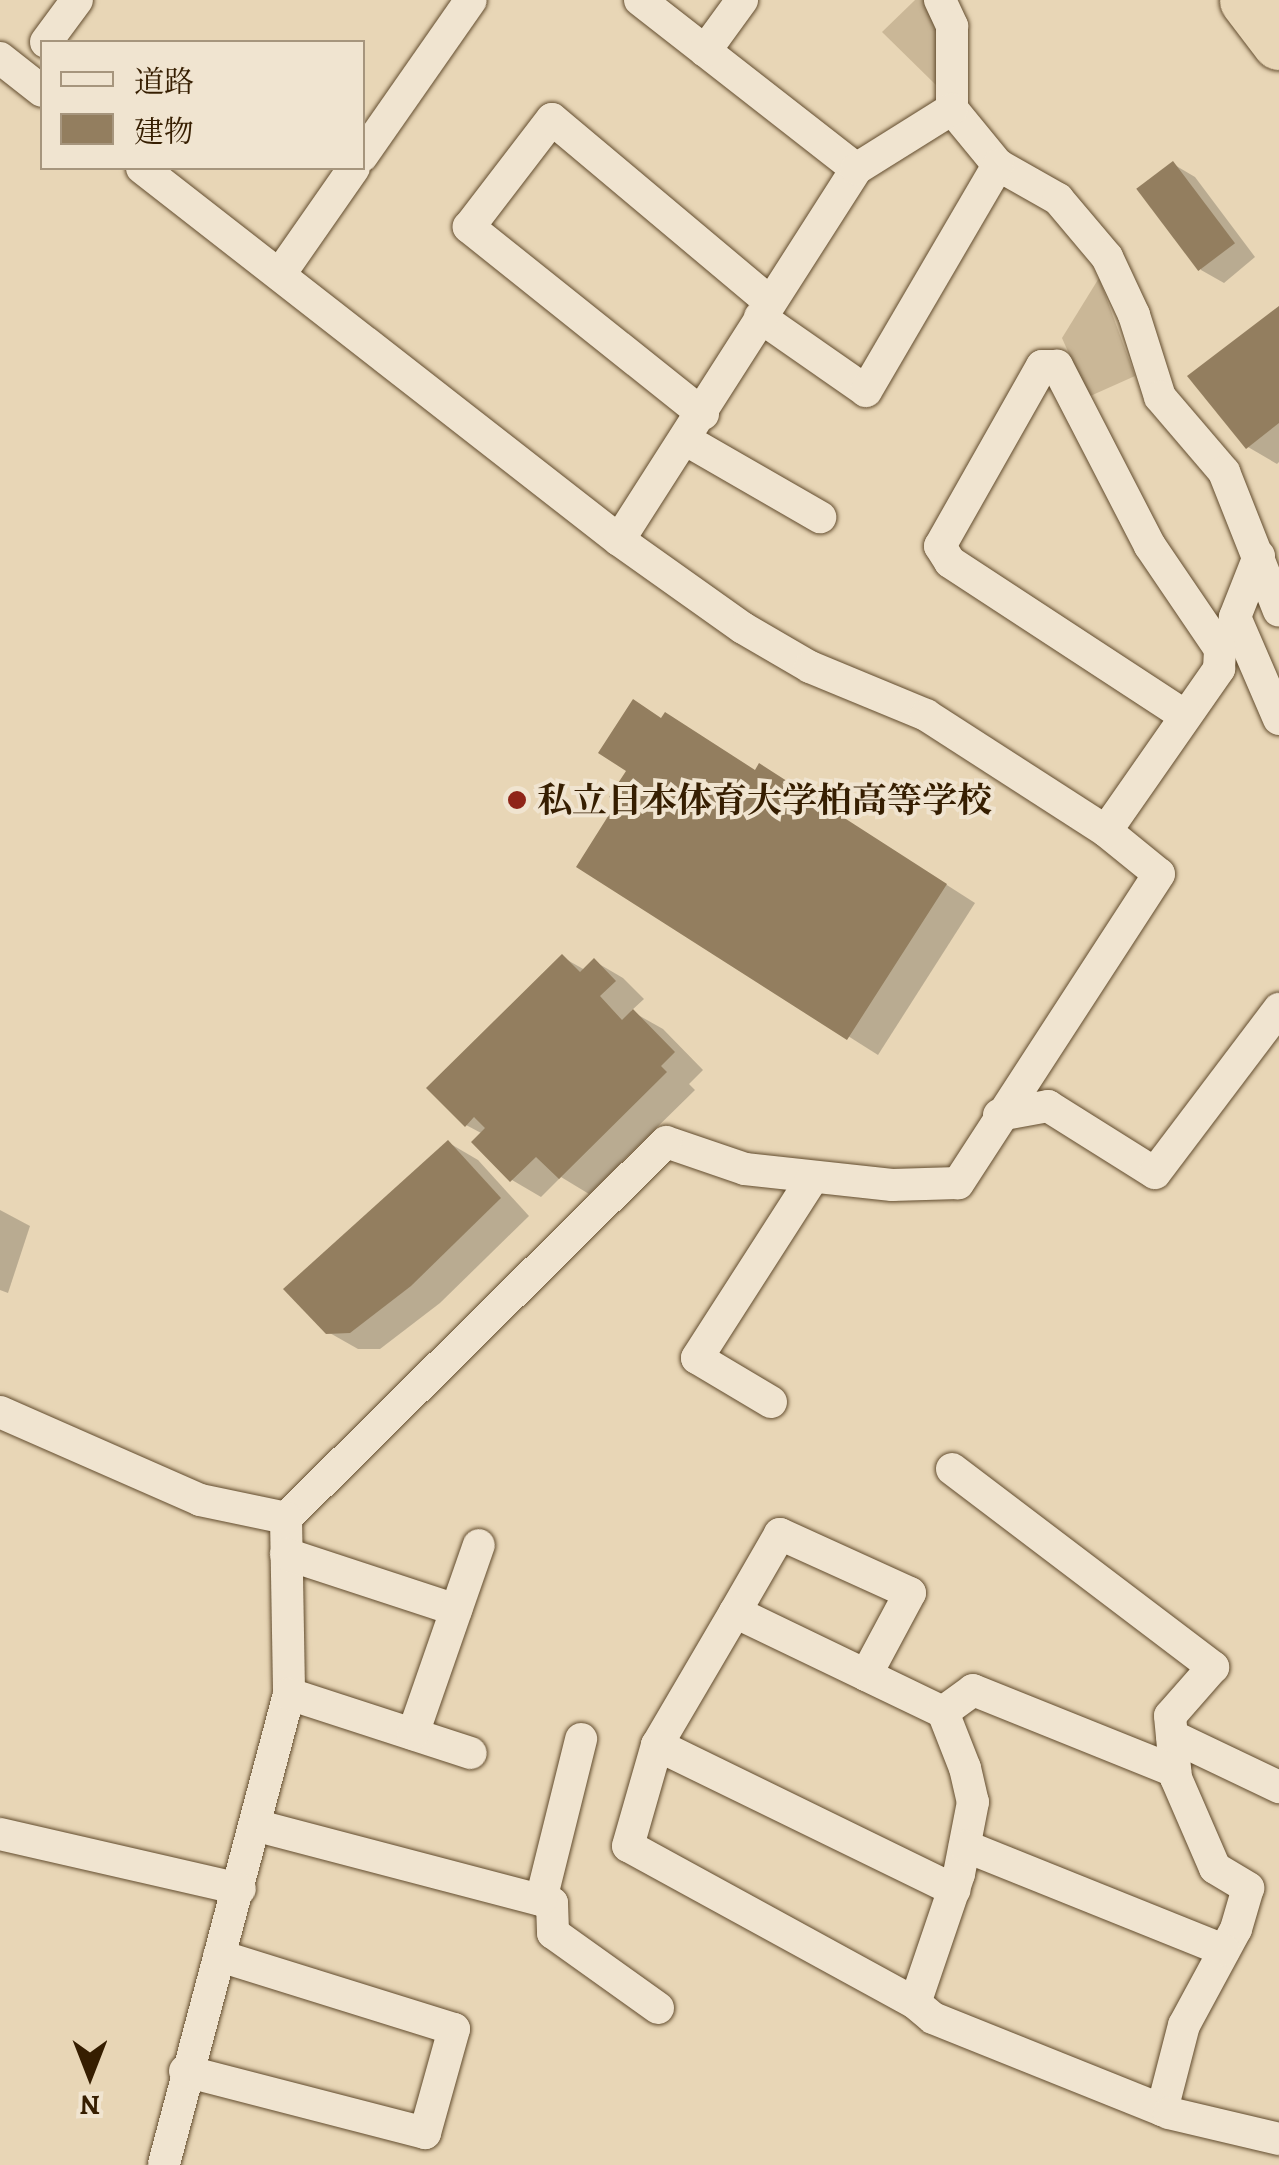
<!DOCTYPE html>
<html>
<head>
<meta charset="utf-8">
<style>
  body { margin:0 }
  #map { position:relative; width:1279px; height:2165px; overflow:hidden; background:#e8d6b6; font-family:Alegreya,"Noto Serif JP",serif }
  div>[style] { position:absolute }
  .green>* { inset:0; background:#cab797 }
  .shadow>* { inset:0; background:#0003 }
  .building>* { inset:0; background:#937e5f; transform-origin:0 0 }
  .roads { filter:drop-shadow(0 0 2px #624c2e) drop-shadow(0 0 2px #624c2e) }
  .street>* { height:32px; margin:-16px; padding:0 16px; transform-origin:16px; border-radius:16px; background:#f0e4d0 }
  .highway>* { height:55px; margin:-27.5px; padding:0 27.5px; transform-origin:27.5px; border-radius:27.5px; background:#e8d6b6 }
  .dots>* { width:28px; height:28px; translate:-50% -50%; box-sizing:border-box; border:5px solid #f0e4d0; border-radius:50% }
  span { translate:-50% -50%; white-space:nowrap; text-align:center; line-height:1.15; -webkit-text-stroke:8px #f0e4d0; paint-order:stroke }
  .poi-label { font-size:35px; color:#361e01; font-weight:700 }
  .left { translate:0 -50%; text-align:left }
  .legend { position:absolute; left:40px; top:40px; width:325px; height:130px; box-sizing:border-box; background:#f0e4d0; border:2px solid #a6957d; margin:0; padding:12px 18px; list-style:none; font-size:30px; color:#361e01 }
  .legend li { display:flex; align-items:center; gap:20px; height:50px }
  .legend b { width:50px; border:2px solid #a6957d }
  .north { position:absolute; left:40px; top:2025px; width:100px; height:100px; -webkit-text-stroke:8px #f0e4d0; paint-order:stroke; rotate:180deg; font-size:28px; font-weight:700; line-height:40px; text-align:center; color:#361e01 }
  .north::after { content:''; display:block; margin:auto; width:35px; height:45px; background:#361e01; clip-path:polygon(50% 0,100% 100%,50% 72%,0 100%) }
</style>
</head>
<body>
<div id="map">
  <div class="green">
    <i style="clip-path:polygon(915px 0,926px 0,938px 26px,937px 86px,882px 32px)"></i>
    <i style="clip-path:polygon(1099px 278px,1135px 376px,1088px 397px,1062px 338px)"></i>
  </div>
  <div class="shadow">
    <i style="clip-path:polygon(1173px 164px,1195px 177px,1255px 257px,1224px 283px,1201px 270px)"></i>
    <i style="clip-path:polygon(1279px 310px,1279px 462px,1277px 464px,1248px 447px)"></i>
    <i style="clip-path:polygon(757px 772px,789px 784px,975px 903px,878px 1055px,579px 866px)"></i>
    <i style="clip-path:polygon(562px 957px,585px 970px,594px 961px,623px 978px,644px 999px,631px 1011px,663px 1029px,703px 1070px,689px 1084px,695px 1090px,589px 1194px,561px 1177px,541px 1197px,512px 1180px,483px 1134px,466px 1125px)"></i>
    <i style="clip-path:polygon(449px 1143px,478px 1160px,529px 1216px,440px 1303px,380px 1349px,358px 1349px,328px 1332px)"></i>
    <i style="clip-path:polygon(0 1210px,30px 1226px,8px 1293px,0 1290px)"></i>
  </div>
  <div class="building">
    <i style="left:1173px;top:161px;width:103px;height:46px;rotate:53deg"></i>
    <i style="clip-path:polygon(1279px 306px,1279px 423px,1246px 449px,1187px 376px)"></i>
    <i style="clip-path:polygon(633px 699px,661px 718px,665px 712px,755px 770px,759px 763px,947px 884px,847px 1040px,576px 867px,617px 802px,609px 797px,626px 771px,598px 753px)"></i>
    <i style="clip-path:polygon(562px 954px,580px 972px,594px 958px,616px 981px,600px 996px,622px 1020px,633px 1009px,675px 1052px,661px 1066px,667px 1072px,559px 1179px,536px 1157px,510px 1182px,471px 1142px,485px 1128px,474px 1117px,465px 1127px,426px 1088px)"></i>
    <i style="clip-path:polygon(448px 1140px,501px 1198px,411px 1286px,350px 1333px,326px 1334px,283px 1289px)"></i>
  </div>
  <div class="roads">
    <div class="street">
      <i style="left:640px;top:0;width:274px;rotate:38deg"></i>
      <i style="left:940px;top:0;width:29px;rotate:65deg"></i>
      <i style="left:952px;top:26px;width:83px;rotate:90deg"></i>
      <i style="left:952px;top:109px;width:72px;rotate:50.6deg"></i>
      <i style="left:998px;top:165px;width:69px;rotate:29.5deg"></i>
      <i style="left:1058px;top:199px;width:76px;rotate:49.8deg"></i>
      <i style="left:1107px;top:257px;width:64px;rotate:65deg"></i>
      <i style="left:1134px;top:315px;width:86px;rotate:72.4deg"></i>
      <i style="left:1160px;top:397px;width:99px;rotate:49.5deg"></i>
      <i style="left:1224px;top:472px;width:149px;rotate:68.4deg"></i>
      <i style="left:46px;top:42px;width:52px;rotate:-53.6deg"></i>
      <i style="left:705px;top:51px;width:63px;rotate:-54deg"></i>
      <i style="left:0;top:58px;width:53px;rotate:38.2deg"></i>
      <i style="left:362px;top:156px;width:190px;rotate:-55.1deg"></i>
      <i style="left:142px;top:168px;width:605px;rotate:37.95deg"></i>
      <i style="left:619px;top:540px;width:152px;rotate:35.4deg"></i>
      <i style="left:743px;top:628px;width:78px;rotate:30.2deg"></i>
      <i style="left:810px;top:667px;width:126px;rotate:22.5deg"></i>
      <i style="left:926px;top:715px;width:214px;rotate:32.8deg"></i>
      <i style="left:1106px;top:831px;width:68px;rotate:39.1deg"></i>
      <i style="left:1159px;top:874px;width:369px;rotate:123deg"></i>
      <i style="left:958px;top:1183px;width:66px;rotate:178.3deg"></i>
      <i style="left:892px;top:1185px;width:148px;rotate:-173.8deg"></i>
      <i style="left:745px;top:1169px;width:83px;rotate:-161.1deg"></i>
      <i style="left:666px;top:1142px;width:535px;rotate:135.3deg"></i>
      <i style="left:286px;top:1518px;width:176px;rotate:89deg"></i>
      <i style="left:289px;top:1694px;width:487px;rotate:104.9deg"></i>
      <i style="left:280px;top:274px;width:129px;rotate:-55.1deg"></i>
      <i style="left:760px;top:317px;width:129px;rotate:34.9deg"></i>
      <i style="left:866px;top:391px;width:262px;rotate:-59.7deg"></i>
      <i style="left:703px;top:414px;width:300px;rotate:-141.4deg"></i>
      <i style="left:469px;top:227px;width:136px;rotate:-52.5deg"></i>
      <i style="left:552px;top:119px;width:283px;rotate:40deg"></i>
      <i style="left:686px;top:440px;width:155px;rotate:29.9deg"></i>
      <i style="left:619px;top:540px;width:440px;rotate:-57.4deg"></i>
      <i style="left:856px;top:169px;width:113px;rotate:-32deg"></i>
      <i style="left:1259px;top:556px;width:66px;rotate:111.5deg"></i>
      <i style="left:1235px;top:617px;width:111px;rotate:66.7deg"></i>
      <i style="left:1106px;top:831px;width:198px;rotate:-55.1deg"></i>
      <i style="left:1219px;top:669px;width:20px;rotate:-87deg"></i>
      <i style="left:1220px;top:649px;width:125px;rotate:-124.2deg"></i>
      <i style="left:1150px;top:546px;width:203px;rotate:-117.3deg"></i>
      <i style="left:1057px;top:366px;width:15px;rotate:180deg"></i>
      <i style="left:1042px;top:366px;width:207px;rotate:119.5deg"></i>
      <i style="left:940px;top:546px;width:19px;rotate:58deg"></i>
      <i style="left:950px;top:562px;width:281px;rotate:33.2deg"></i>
      <i style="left:999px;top:1115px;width:50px;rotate:-10.4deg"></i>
      <i style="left:1048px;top:1106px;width:126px;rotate:32.1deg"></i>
      <i style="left:1155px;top:1173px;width:206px;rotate:-52.9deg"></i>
      <i style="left:771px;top:1402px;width:86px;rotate:-149.3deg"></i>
      <i style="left:697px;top:1358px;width:215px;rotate:-57.3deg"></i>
      <i style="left:0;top:1412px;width:219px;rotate:23.7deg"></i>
      <i style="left:200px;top:1500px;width:88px;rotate:11.8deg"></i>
      <i style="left:952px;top:1469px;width:328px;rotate:37.2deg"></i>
      <i style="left:1213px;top:1667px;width:65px;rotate:131.3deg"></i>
      <i style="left:1170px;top:1716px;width:62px;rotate:84.5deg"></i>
      <i style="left:1176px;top:1778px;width:98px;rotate:66.6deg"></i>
      <i style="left:1215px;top:1868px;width:39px;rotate:31deg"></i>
      <i style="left:1248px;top:1888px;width:43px;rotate:106.3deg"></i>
      <i style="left:1236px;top:1929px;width:109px;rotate:118.4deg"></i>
      <i style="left:1184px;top:2025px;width:88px;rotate:104.5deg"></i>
      <i style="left:286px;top:1554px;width:179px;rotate:18.2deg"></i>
      <i style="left:866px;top:1675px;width:93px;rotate:-61.8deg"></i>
      <i style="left:910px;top:1593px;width:143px;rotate:-155.6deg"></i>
      <i style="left:780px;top:1534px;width:90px;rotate:120deg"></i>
      <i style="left:735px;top:1612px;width:145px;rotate:25.7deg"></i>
      <i style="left:866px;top:1675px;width:85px;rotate:25.7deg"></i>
      <i style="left:943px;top:1712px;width:60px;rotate:68.6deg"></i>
      <i style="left:965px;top:1768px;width:35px;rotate:77deg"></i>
      <i style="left:973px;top:1802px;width:73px;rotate:101deg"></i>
      <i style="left:959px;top:1874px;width:136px;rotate:108.8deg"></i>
      <i style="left:915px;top:2003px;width:23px;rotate:40deg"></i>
      <i style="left:933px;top:2018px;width:254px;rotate:21.9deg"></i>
      <i style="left:1169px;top:2113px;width:113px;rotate:13.3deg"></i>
      <i style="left:289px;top:1694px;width:191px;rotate:18deg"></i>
      <i style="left:943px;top:1712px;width:37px;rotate:-36deg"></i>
      <i style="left:973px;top:1690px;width:218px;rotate:21.9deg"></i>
      <i style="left:413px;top:1734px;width:200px;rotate:-70.8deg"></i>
      <i style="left:1172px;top:1736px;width:119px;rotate:25.5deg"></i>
      <i style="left:657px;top:1745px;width:154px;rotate:-59.6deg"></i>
      <i style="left:258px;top:1826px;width:304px;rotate:14.7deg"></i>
      <i style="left:552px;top:1903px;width:30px;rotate:88deg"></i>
      <i style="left:553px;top:1933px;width:129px;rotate:35.5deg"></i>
      <i style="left:0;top:1834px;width:246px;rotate:12.9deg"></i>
      <i style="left:965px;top:1846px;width:279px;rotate:21.9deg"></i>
      <i style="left:541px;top:1900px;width:166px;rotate:-76deg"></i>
      <i style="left:915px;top:2003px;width:327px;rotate:-151.3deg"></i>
      <i style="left:628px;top:1846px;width:105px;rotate:-74deg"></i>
      <i style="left:657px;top:1745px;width:331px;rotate:26deg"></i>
      <i style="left:185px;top:2071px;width:248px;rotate:14.5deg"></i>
      <i style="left:425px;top:2133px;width:108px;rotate:-74.4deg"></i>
      <i style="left:454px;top:2029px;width:246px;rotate:-162.7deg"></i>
    </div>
    <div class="highway">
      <i style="left:1247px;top:0;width:53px;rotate:52.7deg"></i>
    </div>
  </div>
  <div class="dots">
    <i style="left:517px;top:800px;background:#8f2418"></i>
  </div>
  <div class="poi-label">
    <span class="left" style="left:537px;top:800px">私立日本体育大学柏高等学校</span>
  </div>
  <ul class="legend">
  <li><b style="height:12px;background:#f0e4d0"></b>道路</li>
  <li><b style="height:28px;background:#937e5f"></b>建物</li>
  </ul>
  <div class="north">N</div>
</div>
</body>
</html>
